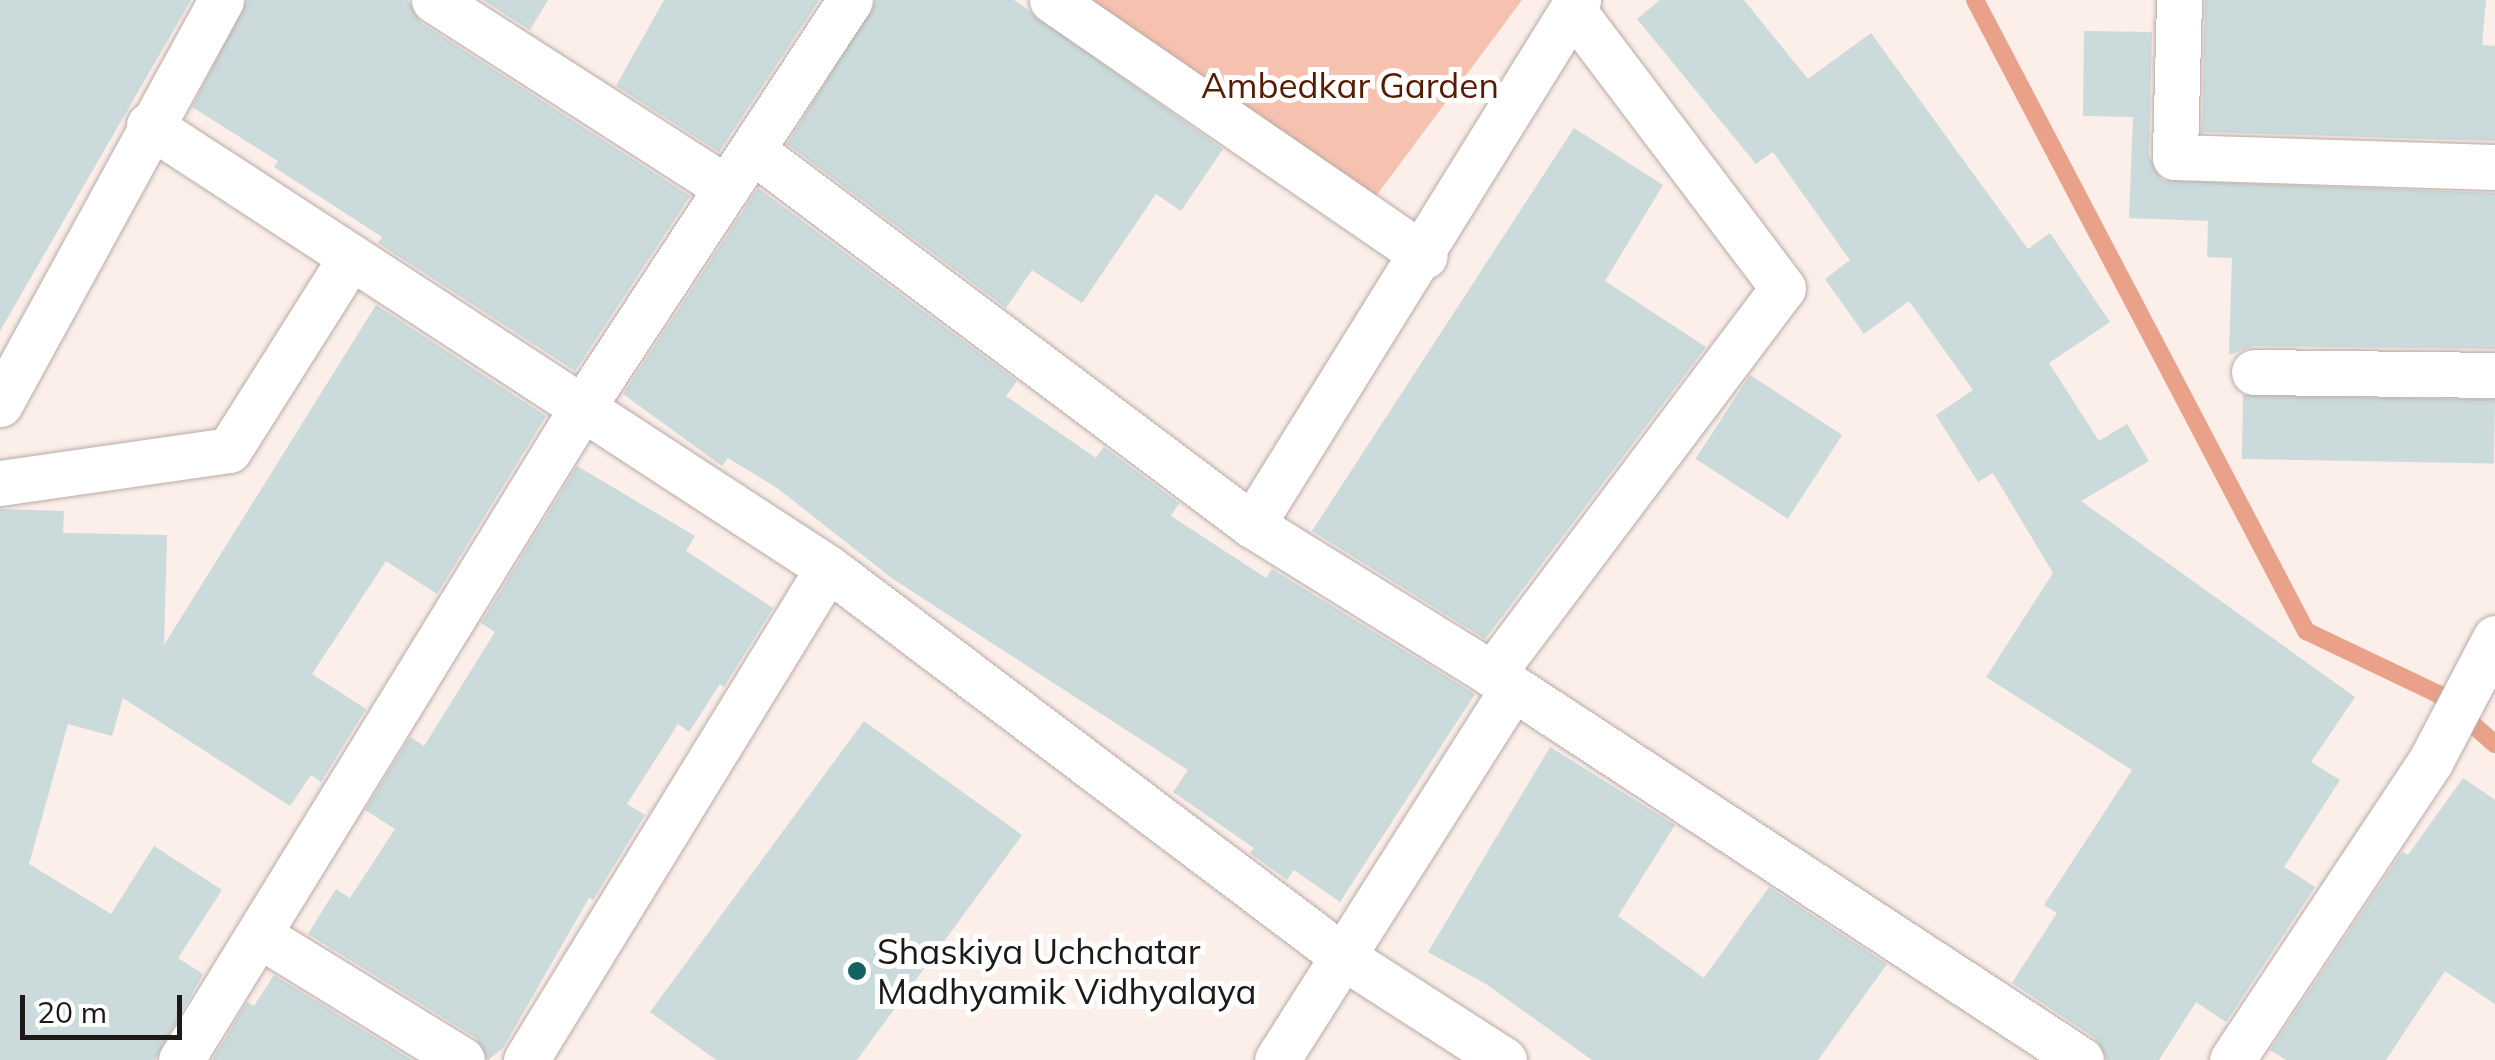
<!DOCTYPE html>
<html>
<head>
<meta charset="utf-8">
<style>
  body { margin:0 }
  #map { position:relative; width:2495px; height:1060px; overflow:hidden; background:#fceee9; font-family:Mulish,sans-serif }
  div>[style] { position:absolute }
  .green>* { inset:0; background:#f7c1af }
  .stream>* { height:18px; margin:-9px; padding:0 9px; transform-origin:9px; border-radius:9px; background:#e9a189 }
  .building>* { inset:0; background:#cbdada; transform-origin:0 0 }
  .roads { filter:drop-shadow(0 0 2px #b8aba7) drop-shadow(0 0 2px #b8aba7) }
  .street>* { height:45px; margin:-22.5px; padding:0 22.5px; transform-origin:22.5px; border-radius:22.5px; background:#fff }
  .dots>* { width:28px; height:28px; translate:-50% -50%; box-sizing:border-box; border:5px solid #fff; border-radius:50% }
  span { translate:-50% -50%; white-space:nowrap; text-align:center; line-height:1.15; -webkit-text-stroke:10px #fff; paint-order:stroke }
  .park-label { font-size:35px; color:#581a01 }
  .poi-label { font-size:35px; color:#1d1917 }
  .left { translate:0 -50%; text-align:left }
  .scale { position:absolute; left:20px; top:995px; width:162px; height:45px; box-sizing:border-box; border:5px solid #1d1917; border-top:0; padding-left:12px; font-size:30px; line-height:35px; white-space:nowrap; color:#1d1917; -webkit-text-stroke:8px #fff; paint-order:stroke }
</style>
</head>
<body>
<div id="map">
  <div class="green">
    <i style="clip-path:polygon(1091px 0,1522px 0,1370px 204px)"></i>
  </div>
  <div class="stream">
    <i style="left:1975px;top:0;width:713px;rotate:62.32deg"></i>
    <i style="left:2306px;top:631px;width:146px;rotate:25.5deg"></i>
    <i style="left:2438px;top:694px;width:76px;rotate:41.3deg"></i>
  </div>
  <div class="building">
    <i style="clip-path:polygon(0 0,191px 0,0 331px)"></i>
    <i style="clip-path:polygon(247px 0,408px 0,420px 22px,690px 196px,575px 371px,378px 243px,382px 237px,274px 167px,278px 161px,192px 107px)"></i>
    <i style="clip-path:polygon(483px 0,548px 0,530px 30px)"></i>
    <i style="clip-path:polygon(664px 0,819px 0,719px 152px,616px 86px)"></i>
    <i style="clip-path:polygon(876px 0,1014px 0,1223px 149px,1181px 211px,1156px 194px,1082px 303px,1032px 270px,1006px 308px,787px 144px)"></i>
    <i style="clip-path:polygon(1660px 0,1744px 0,1808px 79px,1871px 33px,2028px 249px,2050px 233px,2110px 322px,2049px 363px,2099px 441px,2127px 424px,2149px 461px,2081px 501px,2355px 697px,2311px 762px,2340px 780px,2284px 867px,2315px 887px,2226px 1022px,2196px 1002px,2159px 1060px,2107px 1060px,2095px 1038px,2012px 983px,2057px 913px,2044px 905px,2132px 770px,1986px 677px,2053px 573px,1993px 473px,1978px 482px,1936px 415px,1973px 390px,1909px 301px,1864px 334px,1825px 279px,1850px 260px,1773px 152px,1756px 164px,1637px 19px)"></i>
    <i style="clip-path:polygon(2205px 0,2486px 0,2482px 45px,2495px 46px,2495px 141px,2202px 132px)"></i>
    <i style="clip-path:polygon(2084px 31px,2152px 32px,2149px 156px,2162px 180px,2495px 193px,2495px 349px,2254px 346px,2229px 355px,2232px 258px,2207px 257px,2208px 221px,2129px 218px,2133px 117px,2083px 116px)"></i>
    <i style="clip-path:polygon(1574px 128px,1663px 185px,1605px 281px,1706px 347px,1485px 639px,1312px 531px)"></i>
    <i style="clip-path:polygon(758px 188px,1017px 381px,1006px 396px,1096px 458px,1104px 447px,1179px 503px,1171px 516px,1266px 578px,1272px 569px,1475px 694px,1340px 902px,1294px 870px,1287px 880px,1250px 853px,1254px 848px,1173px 792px,1188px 770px,893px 579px,777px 488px,728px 458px,722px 466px,623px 394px)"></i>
    <i style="clip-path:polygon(376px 305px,546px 416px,437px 594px,386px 561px,312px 674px,366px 709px,321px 782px,311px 775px,290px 806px,123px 698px,112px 736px,68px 724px,29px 864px,111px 914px,154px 846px,222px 890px,178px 958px,203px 974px,155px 1060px,0 1060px,0 509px,64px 511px,63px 533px,167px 535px,164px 645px)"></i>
    <i style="left:1750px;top:375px;width:110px;height:100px;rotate:33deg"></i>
    <i style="left:2243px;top:395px;width:252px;height:64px;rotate:1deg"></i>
    <i style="clip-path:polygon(577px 466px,695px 536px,686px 551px,773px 608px,724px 687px,720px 684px,689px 732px,678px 724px,627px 804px,645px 815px,593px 900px,589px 898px,503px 1048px,488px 1060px,476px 1038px,308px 934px,336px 889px,350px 898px,395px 829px,365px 810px,410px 737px,424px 746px,495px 632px,481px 623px)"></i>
    <i style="clip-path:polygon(864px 721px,1022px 835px,857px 1060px,716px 1060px,650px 1012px)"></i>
    <i style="clip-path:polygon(1550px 747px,1675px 825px,1618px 916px,1704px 978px,1769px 887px,1887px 964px,1818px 1060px,1592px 1060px,1486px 984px,1428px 952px)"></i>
    <i style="clip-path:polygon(2463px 778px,2495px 800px,2495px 1004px,2445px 971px,2386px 1060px,2286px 1060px,2270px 1050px,2402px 852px,2408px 855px)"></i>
    <i style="clip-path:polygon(274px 975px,412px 1060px,212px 1060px,247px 1002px,254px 1006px)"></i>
  </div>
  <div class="roads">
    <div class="street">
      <i style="left:434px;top:0;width:348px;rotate:32.7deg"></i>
      <i style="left:1052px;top:0;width:452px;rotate:34.5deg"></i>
      <i style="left:2179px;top:0;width:157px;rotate:91.5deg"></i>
      <i style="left:2175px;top:157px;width:320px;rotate:1.8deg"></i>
      <i style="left:149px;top:125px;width:811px;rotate:33.12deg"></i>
      <i style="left:828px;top:568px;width:648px;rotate:37.03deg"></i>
      <i style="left:1345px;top:958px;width:189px;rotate:32.7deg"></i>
      <i style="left:752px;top:150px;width:625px;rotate:36.87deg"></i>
      <i style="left:1252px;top:525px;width:282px;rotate:31.8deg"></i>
      <i style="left:1492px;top:674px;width:704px;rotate:33.24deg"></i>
      <i style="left:2254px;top:372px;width:241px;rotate:0.7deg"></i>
      <i style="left:0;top:404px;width:460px;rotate:-61.3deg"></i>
      <i style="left:0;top:483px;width:231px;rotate:-8.2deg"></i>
      <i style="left:229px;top:450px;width:228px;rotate:-57.7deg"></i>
      <i style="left:1252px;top:525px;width:618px;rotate:-58.16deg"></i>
      <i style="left:1492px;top:674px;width:483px;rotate:-53deg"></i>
      <i style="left:1783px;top:288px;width:348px;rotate:-127.1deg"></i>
      <i style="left:259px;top:935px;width:238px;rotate:31.6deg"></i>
      <i style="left:181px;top:1060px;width:765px;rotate:-58.41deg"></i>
      <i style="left:582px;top:408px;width:488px;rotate:-56.7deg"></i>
      <i style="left:526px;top:1060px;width:577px;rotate:-58.46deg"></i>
      <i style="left:1277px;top:1060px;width:437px;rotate:-57.6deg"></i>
      <i style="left:2232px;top:1060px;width:358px;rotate:-56.4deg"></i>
      <i style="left:2430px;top:762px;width:140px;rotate:-62.3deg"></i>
    </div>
  </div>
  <div class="dots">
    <i style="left:857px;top:971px;background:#146363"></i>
  </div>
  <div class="park-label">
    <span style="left:1350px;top:85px">Ambedkar Garden</span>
  </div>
  <div class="poi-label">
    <span class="left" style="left:877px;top:971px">Shaskiya Uchchatar<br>Madhyamik Vidhyalaya</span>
  </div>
  <div class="scale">20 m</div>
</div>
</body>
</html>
